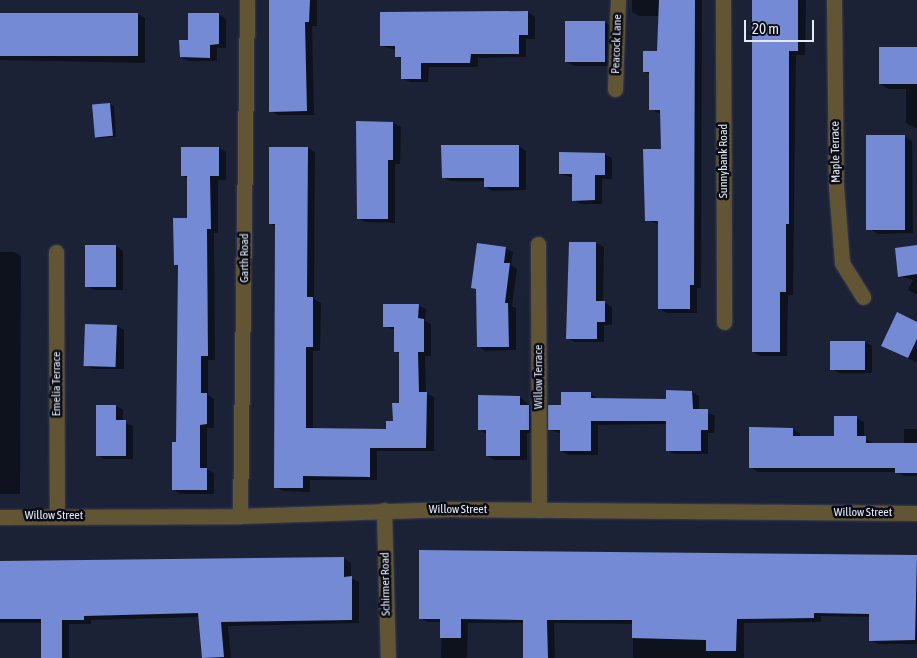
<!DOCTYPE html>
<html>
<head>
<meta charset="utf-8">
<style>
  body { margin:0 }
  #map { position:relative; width:917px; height:658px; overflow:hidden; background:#1c2236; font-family:"Asap Condensed",sans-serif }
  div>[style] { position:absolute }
  .shadow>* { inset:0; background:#0007 }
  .building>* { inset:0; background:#748ad4; transform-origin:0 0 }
  .roads { filter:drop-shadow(0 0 1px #383e51) drop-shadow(0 0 1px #383e51) }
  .minor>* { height:15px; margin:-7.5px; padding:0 7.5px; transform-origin:7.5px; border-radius:7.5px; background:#625534 }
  span { translate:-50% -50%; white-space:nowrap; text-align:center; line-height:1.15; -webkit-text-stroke:5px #090c15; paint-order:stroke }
  .street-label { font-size:12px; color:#e5eaf8 }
  .scale { position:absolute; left:744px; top:20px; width:70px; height:22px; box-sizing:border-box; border:2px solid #e5eaf8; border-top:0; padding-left:6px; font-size:15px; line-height:18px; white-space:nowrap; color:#e5eaf8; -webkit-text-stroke:4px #090c15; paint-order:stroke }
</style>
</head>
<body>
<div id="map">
  <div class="shadow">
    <i style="clip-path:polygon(271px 0,317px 0,317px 26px,312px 26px,314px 115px,278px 115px,271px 111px)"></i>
    <i style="clip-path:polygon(632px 0,702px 0,701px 288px,697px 288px,697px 313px,667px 313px,659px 309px,660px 225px,647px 220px,662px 150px,661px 114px,650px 109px,650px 75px,644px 72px,659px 52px,660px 16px,639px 16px,632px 12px)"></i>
    <i style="clip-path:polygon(753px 0,806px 0,805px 55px,796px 55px,793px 295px,788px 295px,787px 356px,760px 356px,753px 352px)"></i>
    <i style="clip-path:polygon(528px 12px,535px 17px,535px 39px,526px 39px,526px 57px,478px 58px,478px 67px,429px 67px,428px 82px,410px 82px,402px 78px,402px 60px,396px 56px,396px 50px,381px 46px)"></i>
    <i style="clip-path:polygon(0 14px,138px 14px,145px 18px,145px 63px,0 60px)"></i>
    <i style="clip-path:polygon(219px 15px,226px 19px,226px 48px,217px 48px,217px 61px,188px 61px,181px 57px,189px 41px)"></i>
    <i style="clip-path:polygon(605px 22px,612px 27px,612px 66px,574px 66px,566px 62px)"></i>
    <i style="clip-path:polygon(917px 49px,917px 128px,915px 128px,906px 123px,906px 89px,889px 89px,880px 84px)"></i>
    <i style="clip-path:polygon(110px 104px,114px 106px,116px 137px,99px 138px,96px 136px)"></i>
    <i style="clip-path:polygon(358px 123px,393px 123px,401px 127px,400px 164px,395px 164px,395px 223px,365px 222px,358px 218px)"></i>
    <i style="clip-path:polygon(904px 136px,912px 141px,913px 233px,878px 234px,870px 229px)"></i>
    <i style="clip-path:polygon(519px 146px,526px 151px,526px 190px,492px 191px,485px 186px,485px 181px,450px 181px,443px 177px)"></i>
    <i style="clip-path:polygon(219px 148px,226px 152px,226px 180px,218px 180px,218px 233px,214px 233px,215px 360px,208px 360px,208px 395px,214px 399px,214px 428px,207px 428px,207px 469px,214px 473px,214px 494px,180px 494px,173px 489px,177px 443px,180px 267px,175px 265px,188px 220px,188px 179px,182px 175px)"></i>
    <i style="clip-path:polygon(308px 148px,315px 152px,314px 299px,321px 303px,320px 351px,313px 351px,313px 430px,387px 430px,394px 422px,400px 404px,400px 354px,395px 351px,395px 330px,384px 326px,418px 305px,426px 309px,425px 321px,431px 324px,431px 356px,425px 356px,426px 393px,434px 397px,434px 451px,377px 451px,377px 480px,310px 480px,310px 492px,283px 491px,276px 487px,276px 227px,271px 224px)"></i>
    <i style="clip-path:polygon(604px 154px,612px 158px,612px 179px,602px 179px,602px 204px,581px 204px,573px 200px,573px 178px,560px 174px)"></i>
    <i style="clip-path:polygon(571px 243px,596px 243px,604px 247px,603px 302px,612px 307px,612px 325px,604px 325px,604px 342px,575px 342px,567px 338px)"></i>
    <i style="clip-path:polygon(116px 246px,123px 251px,123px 290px,94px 290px,86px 286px)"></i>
    <i style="clip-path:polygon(917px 246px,917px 294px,915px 294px,908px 290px,913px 280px,900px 276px)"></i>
    <i style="clip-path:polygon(505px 248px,513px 252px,511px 265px,517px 269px,512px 306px,516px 308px,516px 350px,485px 351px,478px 346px,477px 290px,472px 288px)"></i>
    <i style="clip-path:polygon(0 252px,14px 252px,21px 256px,20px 494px,0 494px)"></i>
    <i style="clip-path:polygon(917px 323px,917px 359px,916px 362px,890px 350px)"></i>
    <i style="clip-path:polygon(117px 326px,124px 330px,124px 369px,93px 369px,86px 365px)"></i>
    <i style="clip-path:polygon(865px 342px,872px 346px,872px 373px,839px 373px,832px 369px)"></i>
    <i style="clip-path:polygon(692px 392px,699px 396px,699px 411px,715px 415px,714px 433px,708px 433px,708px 454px,674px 454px,667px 450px,667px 424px,598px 425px,598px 455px,568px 455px,561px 451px,562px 434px,549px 430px,562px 406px,562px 393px,591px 394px,598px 399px,667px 400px)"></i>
    <i style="clip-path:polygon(520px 397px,536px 411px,536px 434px,527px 433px,527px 460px,495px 460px,487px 456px,487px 434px,479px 429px)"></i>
    <i style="clip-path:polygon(116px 406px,123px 410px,123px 422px,133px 426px,133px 459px,104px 459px,97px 455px)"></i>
    <i style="clip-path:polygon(856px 418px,864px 422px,864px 438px,874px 444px,904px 444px,904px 429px,917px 429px,917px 476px,904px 476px,896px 472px,758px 472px,750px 467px,793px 429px,800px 433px,800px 437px,835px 437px)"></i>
    <i style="clip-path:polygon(420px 552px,917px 556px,917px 644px,878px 644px,870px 640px,870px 617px,821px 616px,821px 622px,744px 623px,744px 658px,633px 658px,633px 624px,554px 623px,555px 658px,524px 658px,525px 623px,468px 623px,467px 658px,441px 658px,442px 622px,427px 622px,420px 618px)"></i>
    <i style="clip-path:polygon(344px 559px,351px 563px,351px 578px,359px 582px,359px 623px,228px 626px,231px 658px,203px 658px,200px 617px,91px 620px,91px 624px,69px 624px,69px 658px,42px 658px,42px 623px,0 623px,0 562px)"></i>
  </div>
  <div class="building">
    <i style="clip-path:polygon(269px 0,310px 0,309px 22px,305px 22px,307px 111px,269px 112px)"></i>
    <i style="clip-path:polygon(659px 0,695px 0,694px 285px,690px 285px,690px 309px,658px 309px,658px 221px,645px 221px,643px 149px,661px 149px,660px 110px,649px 110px,649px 72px,643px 72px,643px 51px,657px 51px)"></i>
    <i style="clip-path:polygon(752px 0,798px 0,798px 51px,789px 51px,789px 224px,786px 224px,786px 292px,780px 292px,780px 352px,752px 352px)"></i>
    <i style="clip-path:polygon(528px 11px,528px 35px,519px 35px,519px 54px,471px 54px,470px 63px,421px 63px,421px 79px,401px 79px,401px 57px,395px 57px,395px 46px,380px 46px,380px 12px)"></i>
    <i style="left:0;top:13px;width:138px;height:43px"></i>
    <i style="clip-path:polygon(188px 13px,219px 13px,219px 44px,210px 45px,210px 58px,180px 57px,179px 40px,188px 40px)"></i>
    <i style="left:565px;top:21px;width:40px;height:41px"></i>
    <i style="left:917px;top:47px;width:37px;height:38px;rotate:90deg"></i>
    <i style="left:110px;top:103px;width:33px;height:18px;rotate:85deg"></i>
    <i style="clip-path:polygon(356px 121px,393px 122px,393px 160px,388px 160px,388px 219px,357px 219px)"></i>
    <i style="left:866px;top:135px;width:39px;height:95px"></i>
    <i style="clip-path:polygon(441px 145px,519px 145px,519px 187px,484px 187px,484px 178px,442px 178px)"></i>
    <i style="clip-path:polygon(181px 147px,219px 147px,219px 176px,210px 176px,211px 229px,207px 229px,208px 356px,201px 356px,201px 393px,207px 393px,207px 424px,200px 425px,200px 468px,207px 468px,207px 490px,172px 490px,172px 442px,176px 442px,178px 265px,174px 265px,173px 218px,187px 218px,187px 176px,181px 176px)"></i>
    <i style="clip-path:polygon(269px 147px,308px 147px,307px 297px,313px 297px,313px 347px,306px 347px,306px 428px,386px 429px,386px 421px,393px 421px,392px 403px,399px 403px,399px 352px,394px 352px,394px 327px,383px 327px,383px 304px,419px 304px,418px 318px,424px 319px,424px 352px,418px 352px,419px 392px,427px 392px,426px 448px,370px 448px,370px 477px,303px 476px,303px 488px,274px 488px,275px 224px,269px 224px)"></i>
    <i style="clip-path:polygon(559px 152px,605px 153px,605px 175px,595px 175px,595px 200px,572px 201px,572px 174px,559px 174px)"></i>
    <i style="clip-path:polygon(569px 242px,596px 242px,596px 301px,605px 301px,605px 322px,597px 322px,597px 339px,566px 339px)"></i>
    <i style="clip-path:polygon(477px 243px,506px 247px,504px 263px,510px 263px,505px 303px,508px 303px,509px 347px,477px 347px,476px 289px,471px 288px)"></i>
    <i style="left:85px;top:245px;width:31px;height:42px"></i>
    <i style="clip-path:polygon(917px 245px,917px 274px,898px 277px,895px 248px)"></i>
    <i style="clip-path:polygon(897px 312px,917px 322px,917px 339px,908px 358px,881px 346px)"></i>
    <i style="left:85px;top:324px;width:32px;height:42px;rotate:2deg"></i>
    <i style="left:830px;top:341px;width:35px;height:29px"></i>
    <i style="clip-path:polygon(666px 390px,692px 391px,693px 409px,708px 409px,708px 430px,701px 430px,701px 451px,666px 451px,666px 421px,591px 421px,591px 451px,560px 451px,560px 430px,548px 430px,548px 405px,561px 405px,561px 392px,591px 392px,591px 398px,666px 399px)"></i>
    <i style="clip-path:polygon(478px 395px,520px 396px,520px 405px,529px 405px,529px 430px,520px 430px,520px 456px,486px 456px,486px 430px,478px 430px)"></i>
    <i style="clip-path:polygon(96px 405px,116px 405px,116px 420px,126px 420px,126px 456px,96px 456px)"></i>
    <i style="clip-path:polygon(834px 416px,857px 416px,857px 436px,866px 436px,866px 443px,917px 443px,917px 473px,895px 473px,895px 468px,749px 468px,749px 427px,793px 428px,793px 436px,834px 436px)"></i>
    <i style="clip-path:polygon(419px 550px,917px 555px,915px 640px,869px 641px,869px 614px,814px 613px,814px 618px,737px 619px,736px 651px,706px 651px,706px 640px,632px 638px,632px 620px,547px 620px,548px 658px,523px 658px,523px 620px,461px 619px,461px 638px,440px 638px,440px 619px,419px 619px)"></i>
    <i style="clip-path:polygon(344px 557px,344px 577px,352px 576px,352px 620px,221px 622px,224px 657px,202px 658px,198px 613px,84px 616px,84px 620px,62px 620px,62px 658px,41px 658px,41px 619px,0 619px,0 561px)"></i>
  </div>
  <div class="roads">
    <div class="minor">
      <i style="left:723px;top:0;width:322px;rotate:89.8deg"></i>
      <i style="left:834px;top:0;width:186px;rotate:89.4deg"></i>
      <i style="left:836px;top:186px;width:77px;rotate:85.5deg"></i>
      <i style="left:842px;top:263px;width:40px;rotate:58deg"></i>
      <i style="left:615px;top:89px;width:89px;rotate:-88.1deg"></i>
      <i style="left:538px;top:244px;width:266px;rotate:89.8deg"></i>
      <i style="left:56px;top:252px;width:264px;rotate:89.8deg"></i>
      <i style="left:384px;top:510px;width:148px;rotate:88.5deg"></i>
      <i style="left:240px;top:516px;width:516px;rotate:-89.22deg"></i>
      <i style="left:0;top:517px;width:240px;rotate:-0.2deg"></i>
      <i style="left:240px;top:516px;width:211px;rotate:-1.9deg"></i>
      <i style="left:451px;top:509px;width:466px;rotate:0.5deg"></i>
    </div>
  </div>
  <div class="street-label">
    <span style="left:617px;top:44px;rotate:-88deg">Peacock Lane</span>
    <span style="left:836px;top:152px;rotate:-91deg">Maple Terrace</span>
    <span style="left:724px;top:161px;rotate:-90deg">Sunnybank Road</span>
    <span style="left:245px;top:258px;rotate:-90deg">Garth Road</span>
    <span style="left:539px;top:377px;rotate:-90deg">Willow Terrace</span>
    <span style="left:57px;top:384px;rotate:-90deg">Emelia Terrace</span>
    <span style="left:458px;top:510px">Willow Street</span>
    <span style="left:863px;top:513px">Willow Street</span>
    <span style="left:54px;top:516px">Willow Street</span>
    <span style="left:386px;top:584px;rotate:-91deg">Schirmer Road</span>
  </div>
  <div class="scale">20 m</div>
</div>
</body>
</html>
